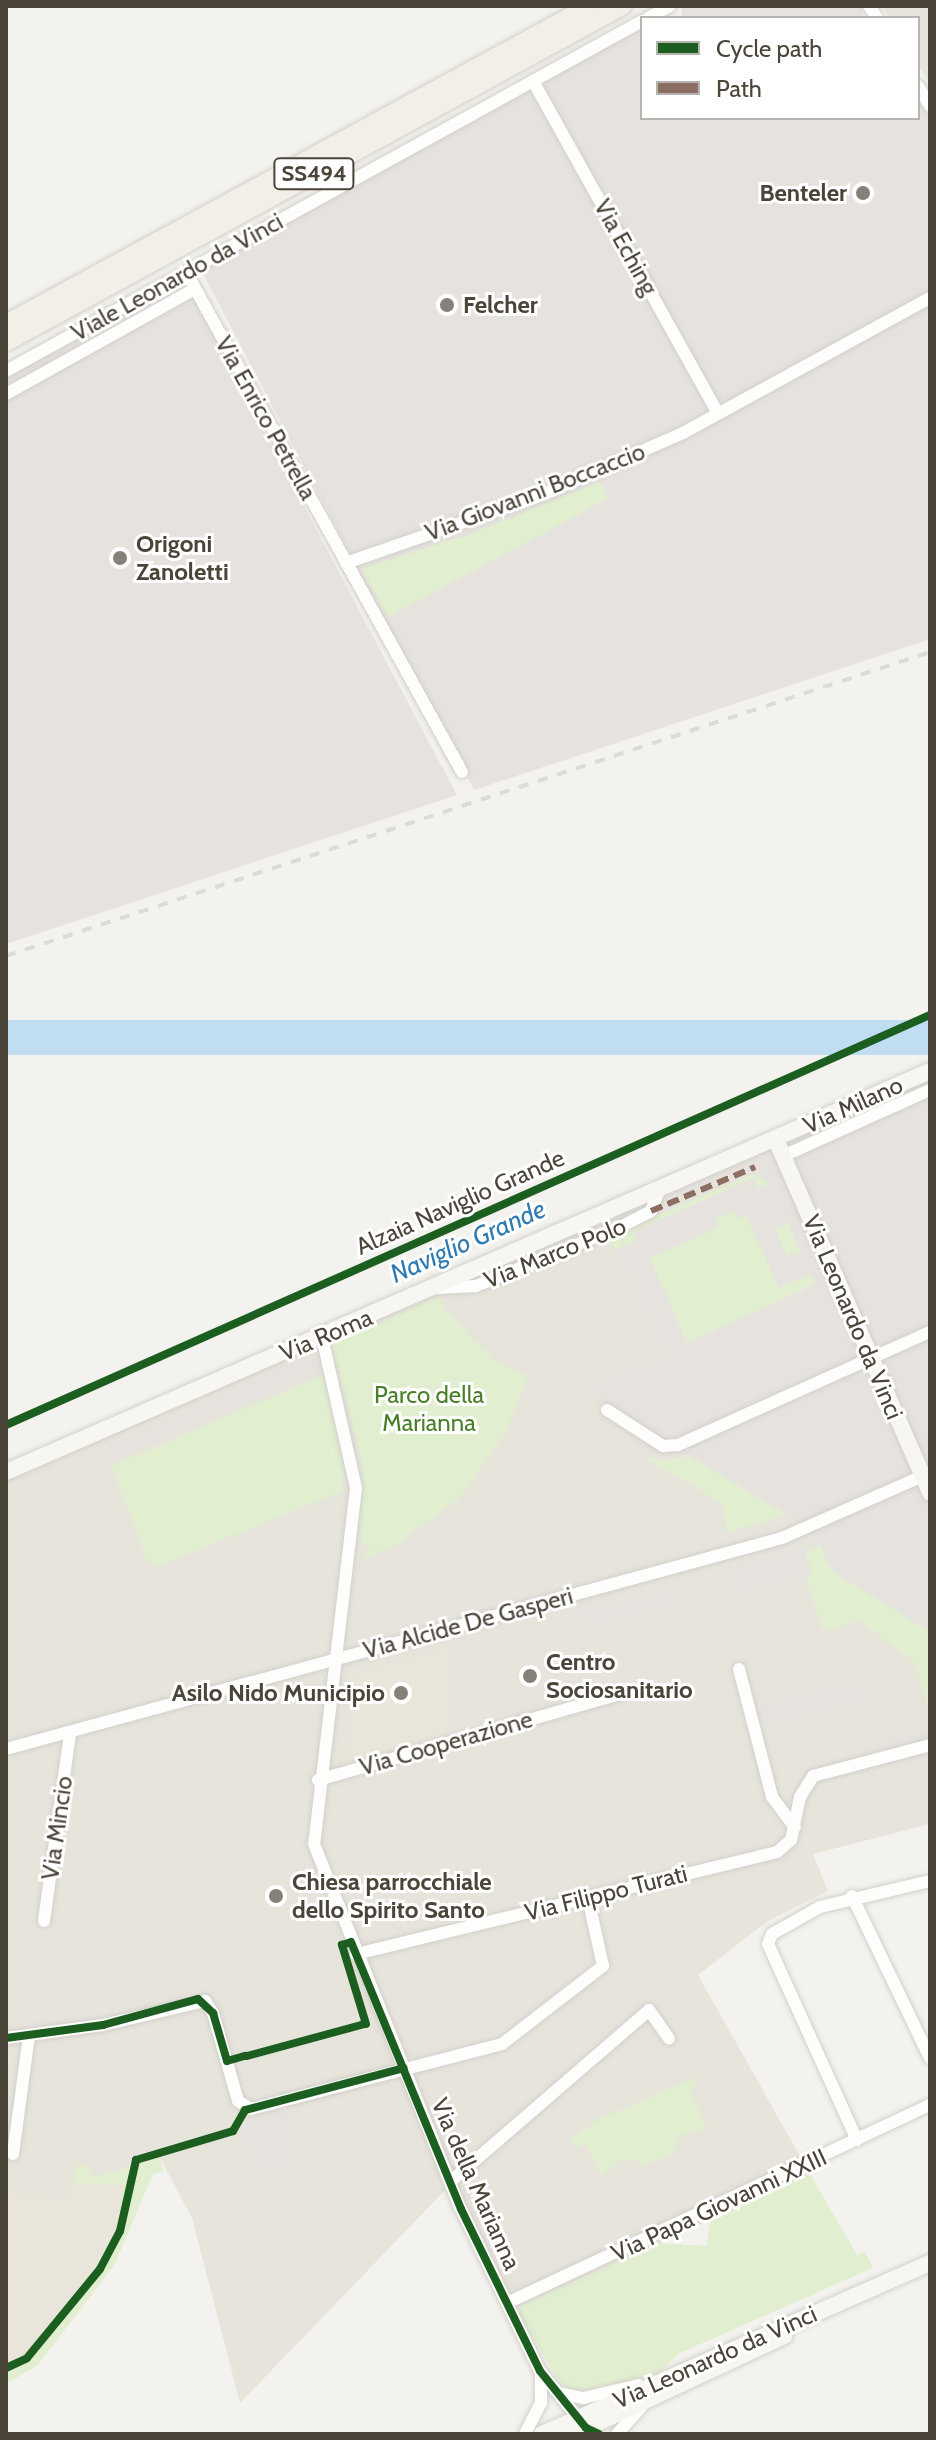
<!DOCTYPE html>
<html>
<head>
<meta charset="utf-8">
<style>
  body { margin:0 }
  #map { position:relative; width:936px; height:2440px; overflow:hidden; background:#f4f2ee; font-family:Cabin,sans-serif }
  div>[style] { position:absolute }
  .residential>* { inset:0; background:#e7e4dc }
  .industrial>* { inset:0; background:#e6e2de; transform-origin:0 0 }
  .education>* { inset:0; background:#eae5da }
  .green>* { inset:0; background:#e1eecf }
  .parking>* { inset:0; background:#e6e3df; transform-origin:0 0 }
  .round { border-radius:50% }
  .water>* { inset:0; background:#c0ddf1; transform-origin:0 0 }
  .roads { filter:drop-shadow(0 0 2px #d2d0cb) drop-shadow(0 0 2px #d2d0cb) }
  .street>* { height:12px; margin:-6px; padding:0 6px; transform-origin:6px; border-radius:6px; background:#fdfdfc }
  .secondary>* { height:16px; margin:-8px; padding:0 8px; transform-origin:8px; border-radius:8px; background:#f7f6f1 }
  .primary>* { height:18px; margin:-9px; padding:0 9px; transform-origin:9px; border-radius:9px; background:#f2efe6 }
  .rail>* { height:4px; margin-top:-2px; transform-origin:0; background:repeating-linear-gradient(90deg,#dbdbda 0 10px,transparent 0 20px) }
  .quiet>* { height:6px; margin-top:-3px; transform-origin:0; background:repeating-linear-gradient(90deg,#8d6e63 0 12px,transparent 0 18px) }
  .cycleway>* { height:8px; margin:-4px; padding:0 4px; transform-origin:4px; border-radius:4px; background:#1b5e20 }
  .dots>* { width:22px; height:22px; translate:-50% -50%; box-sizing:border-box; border:4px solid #fff; border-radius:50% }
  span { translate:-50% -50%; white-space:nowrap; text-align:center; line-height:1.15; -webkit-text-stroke:6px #fff; paint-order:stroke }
  .shield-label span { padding:2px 6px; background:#fff; border:2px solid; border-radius:6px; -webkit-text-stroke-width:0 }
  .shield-label { font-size:22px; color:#4b4439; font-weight:700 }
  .poi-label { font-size:24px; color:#4b4439; font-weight:700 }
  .right { translate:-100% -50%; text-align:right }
  .left { translate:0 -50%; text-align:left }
  .street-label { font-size:24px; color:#4b4439 }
  .park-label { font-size:24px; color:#4a7f2a }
  .water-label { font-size:26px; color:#2e7ab2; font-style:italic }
  .frame { position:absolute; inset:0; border:8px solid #4b4439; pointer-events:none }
  .legend { position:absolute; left:640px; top:16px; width:280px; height:104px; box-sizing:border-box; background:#fff; border:2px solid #b7b4b0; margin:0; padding:10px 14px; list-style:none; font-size:24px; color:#4b4439 }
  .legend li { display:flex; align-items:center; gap:16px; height:40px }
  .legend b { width:40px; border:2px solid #b7b4b0 }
</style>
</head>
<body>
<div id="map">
  <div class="residential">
    <i style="clip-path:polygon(882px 6px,930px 6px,930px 84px,918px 65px,918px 18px,889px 18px)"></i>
    <i style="clip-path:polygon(597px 1211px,661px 1355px,584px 1390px,787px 1515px,817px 1540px,832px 1571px,930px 1632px,930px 1824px,813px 1854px,828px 1891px,768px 1921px,698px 1975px,810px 2174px,515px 2309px,453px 2182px,240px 2403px,192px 2218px,160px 2158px,94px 2177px,86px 2172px,73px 2182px,126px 2186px,6px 2365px,6px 1468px)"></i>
  </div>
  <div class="industrial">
    <i style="left:682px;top:6px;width:180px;height:25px"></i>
    <i style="clip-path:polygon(642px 28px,642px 118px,918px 118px,918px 98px,930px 118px,930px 639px,474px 790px,201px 270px)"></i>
    <i style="clip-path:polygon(185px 282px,457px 795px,6px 944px,6px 377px)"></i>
    <i style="clip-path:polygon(930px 1063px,928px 1343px,930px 1632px,832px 1571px,817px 1540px,787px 1515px,583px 1390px,815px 1284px,608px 1237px,597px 1211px)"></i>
  </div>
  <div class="education">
    <i style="clip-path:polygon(450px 1647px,447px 1738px,343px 1766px,356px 1673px)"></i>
    <i style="clip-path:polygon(73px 2182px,126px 2186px,116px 2230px,91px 2274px,26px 2355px,6px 2365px,6px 2192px,70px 2201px)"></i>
  </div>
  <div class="green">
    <i style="clip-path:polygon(600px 482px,609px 498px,388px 617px,361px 568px,465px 536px)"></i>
    <i style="clip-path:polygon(752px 1174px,771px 1184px,815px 1284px,661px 1355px,608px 1237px)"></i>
    <i style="clip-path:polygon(440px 1296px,447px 1312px,496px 1362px,528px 1376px,506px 1432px,461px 1497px,397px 1544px,361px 1561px,372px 1544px,360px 1543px,362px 1463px,332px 1345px)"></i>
    <i style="clip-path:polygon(325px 1374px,343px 1460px,342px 1491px,159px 1566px,148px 1563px,112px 1466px)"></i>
    <i style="clip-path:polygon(689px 1456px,787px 1515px,728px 1532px,721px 1502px,643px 1457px,662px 1461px)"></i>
    <i style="clip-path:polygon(820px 1546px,832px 1571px,930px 1632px,930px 1714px,915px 1663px,860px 1621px,823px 1631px,806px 1576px,811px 1575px,806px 1552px)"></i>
    <i style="clip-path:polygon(693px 2078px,697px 2085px,689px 2089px,707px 2128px,680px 2135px,672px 2154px,643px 2166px,634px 2160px,622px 2160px,601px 2176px,586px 2144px,577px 2148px,571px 2139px,600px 2119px)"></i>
    <i style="clip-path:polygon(160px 2158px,164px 2171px,153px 2174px,115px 2264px,38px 2365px,6px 2384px,6px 2365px,26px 2355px,91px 2274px,116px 2229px,125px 2186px,73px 2182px,76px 2165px,83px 2164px,94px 2177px)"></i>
    <i style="clip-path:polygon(810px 2174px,857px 2255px,865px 2252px,873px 2268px,680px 2353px,654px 2377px,597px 2392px,574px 2393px,561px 2384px,515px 2309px,660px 2243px,707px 2246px,710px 2220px)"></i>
  </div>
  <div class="parking">
    <i style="clip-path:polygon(607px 58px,610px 64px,564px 89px,574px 107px,576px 111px,622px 86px,635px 109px,580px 139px,552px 88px)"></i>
    <i style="left:782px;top:166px;width:64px;height:101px;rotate:62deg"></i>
    <i style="clip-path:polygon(930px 318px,930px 350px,867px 384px,854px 359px)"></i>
    <i style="clip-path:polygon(601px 503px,612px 522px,611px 532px,417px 640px,407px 636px,398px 615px)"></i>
    <i style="clip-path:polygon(754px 1178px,759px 1188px,771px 1184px,788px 1223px,775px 1229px,787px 1256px,800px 1251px,811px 1274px,779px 1288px,746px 1215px,738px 1219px,734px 1211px,716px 1219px,719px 1227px,650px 1258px,687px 1343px,661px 1355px,614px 1250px,637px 1240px,634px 1231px)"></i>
    <i style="left:313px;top:1354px;width:17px;height:225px;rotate:66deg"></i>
    <i class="round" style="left:824px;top:1538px;width:30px;height:30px"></i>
    <i style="clip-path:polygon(804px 1548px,812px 1575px,732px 1596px,726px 1573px,730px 1567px)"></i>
    <i style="clip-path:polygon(656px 1588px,672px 1590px,679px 1617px,667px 1624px,658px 1609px,593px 1627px,589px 1615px,580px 1618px,588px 1637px,584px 1651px,577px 1650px,568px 1617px,572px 1611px,643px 1596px)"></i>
    <i style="left:859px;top:1676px;width:27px;height:110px;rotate:75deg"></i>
    <i style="left:929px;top:1730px;width:10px;height:44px;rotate:84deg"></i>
    <i style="clip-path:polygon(281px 2113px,292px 2116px,302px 2151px,296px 2163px,256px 2175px,247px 2165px,239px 2135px,249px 2121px)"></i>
  </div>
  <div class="water">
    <i style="left:930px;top:1020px;width:35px;height:1011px;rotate:90deg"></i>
  </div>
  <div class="roads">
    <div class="street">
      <i style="left:869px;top:6px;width:14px;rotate:56deg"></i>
      <i style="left:648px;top:18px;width:25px;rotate:-29deg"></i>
      <i style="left:533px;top:81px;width:380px;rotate:60.9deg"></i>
      <i style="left:918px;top:86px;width:23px;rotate:59deg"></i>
      <i style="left:186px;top:272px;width:571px;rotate:61.1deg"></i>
      <i style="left:6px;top:371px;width:726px;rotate:-28.82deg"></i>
      <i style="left:6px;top:394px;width:216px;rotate:-29.1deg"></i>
      <i style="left:346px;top:563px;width:210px;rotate:-19.2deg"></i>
      <i style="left:544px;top:494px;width:152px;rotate:-23.7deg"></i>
      <i style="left:683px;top:433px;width:281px;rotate:-28.7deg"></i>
      <i style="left:783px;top:1156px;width:161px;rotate:-24.2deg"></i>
      <i style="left:436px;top:1288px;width:40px;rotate:-2.9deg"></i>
      <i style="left:476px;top:1286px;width:156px;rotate:-22.3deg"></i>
      <i style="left:620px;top:1227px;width:35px;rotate:-27deg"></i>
      <i style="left:651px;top:1211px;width:19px;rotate:-69deg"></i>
      <i style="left:322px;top:1337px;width:155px;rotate:77.3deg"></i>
      <i style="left:356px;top:1488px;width:358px;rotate:96.7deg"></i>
      <i style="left:314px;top:1844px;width:393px;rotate:68.1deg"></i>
      <i style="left:461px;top:2209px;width:180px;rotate:64deg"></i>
      <i style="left:540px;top:2371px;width:68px;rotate:50.9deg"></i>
      <i style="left:607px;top:1410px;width:67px;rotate:32.7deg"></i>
      <i style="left:663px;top:1446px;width:15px;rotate:-4deg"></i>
      <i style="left:678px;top:1445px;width:276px;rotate:-24.2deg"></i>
      <i style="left:739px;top:1669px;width:132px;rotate:75.5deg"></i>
      <i style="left:772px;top:1797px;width:38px;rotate:53deg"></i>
      <i style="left:6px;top:1749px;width:804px;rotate:-15.21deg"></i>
      <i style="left:782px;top:1538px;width:158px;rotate:-23.8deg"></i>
      <i style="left:318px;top:1780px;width:314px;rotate:-15.9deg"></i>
      <i style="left:852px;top:1896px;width:180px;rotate:64.3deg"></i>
      <i style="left:44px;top:1921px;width:189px;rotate:-82.1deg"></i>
      <i style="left:356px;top:1954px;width:433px;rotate:-13.6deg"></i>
      <i style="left:777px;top:1852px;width:18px;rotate:-41deg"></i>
      <i style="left:791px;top:1840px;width:44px;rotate:-78.2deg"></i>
      <i style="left:800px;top:1797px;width:25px;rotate:-58deg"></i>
      <i style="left:813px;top:1776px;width:121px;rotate:-14.8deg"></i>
      <i style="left:6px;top:2038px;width:98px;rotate:-7.6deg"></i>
      <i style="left:103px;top:2025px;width:105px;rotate:-13.2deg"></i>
      <i style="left:205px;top:2001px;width:14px;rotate:56deg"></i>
      <i style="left:213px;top:2013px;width:91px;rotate:74.1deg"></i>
      <i style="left:238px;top:2101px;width:15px;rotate:32deg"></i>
      <i style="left:251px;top:2109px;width:259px;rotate:-14.5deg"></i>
      <i style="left:502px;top:2044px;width:128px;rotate:-37.7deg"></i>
      <i style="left:603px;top:1966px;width:70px;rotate:-102.4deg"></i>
      <i style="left:857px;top:2140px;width:215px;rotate:-114.4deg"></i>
      <i style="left:768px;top:1944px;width:11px;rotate:-68deg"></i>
      <i style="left:772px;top:1934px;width:55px;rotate:-29.4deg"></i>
      <i style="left:820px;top:1907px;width:113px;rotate:-13.3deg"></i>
      <i style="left:13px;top:2154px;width:120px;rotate:-82.3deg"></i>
      <i style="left:450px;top:2182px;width:263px;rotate:-40.8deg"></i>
      <i style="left:649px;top:2010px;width:35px;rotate:55deg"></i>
      <i style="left:507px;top:2303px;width:467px;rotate:-25.1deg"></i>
      <i style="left:559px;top:2393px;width:25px;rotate:12deg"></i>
      <i style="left:583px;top:2398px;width:57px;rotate:-13.1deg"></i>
      <i style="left:525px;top:2434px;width:35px;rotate:-63deg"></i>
      <i style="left:541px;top:2403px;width:29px;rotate:-90deg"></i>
      <i style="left:617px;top:2434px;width:36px;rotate:-48deg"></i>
    </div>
    <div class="secondary">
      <i style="left:776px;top:1140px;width:385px;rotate:66.4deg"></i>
      <i style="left:6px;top:1472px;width:1007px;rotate:-23.46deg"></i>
      <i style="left:542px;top:2434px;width:424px;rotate:-23.8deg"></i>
      <i style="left:574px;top:2434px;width:232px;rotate:-25deg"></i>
    </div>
    <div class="primary">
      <i style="left:6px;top:324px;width:665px;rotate:-28.57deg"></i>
      <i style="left:6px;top:342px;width:702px;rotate:-28.61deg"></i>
    </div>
  </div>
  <div class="rail">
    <i style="left:6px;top:956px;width:973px;rotate:-18.21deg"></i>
  </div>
  <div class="quiet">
    <i style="left:651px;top:1211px;width:113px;rotate:-22.9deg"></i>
  </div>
  <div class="cycleway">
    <i style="left:6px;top:1425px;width:1011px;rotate:-23.93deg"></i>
    <i style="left:366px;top:2024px;width:83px;rotate:-106.9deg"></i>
    <i style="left:342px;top:1945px;width:9px;rotate:-18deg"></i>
    <i style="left:351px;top:1942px;width:289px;rotate:67.6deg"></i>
    <i style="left:461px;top:2209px;width:180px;rotate:64deg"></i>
    <i style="left:540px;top:2371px;width:73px;rotate:51.1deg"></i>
    <i style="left:586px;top:2428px;width:14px;rotate:25deg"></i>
    <i style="left:6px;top:2038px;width:98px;rotate:-7.6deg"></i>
    <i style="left:103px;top:2025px;width:98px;rotate:-15.3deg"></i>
    <i style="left:198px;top:1999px;width:21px;rotate:43deg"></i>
    <i style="left:213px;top:2013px;width:50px;rotate:73.7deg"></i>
    <i style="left:227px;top:2061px;width:19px;rotate:-16deg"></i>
    <i style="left:247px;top:2056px;width:122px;rotate:-15.2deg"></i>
    <i style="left:6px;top:2368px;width:23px;rotate:-25deg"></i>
    <i style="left:27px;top:2358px;width:115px;rotate:-50.6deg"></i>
    <i style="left:100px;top:2269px;width:43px;rotate:-62.2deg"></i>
    <i style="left:120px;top:2231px;width:73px;rotate:-77.3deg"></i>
    <i style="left:136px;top:2160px;width:101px;rotate:-16.6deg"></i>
    <i style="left:233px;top:2131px;width:24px;rotate:-60deg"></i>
    <i style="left:245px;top:2110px;width:164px;rotate:-14.8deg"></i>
  </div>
  <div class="dots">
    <i style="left:863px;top:193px;background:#868178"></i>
    <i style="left:447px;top:305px;background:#868178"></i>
    <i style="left:120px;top:558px;background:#868178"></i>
    <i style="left:530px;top:1676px;background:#868178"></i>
    <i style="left:401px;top:1693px;background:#868178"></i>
    <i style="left:276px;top:1896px;background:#868178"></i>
  </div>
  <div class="shield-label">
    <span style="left:314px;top:174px">SS494</span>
  </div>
  <div class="poi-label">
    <span class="right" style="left:847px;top:193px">Benteler</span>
    <span class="left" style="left:463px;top:305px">Felcher</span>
    <span class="left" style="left:136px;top:558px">Origoni<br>Zanoletti</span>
    <span class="left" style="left:546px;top:1676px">Centro<br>Sociosanitario</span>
    <span class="right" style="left:385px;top:1693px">Asilo Nido Municipio</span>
    <span class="left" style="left:292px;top:1896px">Chiesa parrocchiale<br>dello Spirito Santo</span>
  </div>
  <div class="street-label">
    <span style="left:626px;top:247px;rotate:61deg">Via Eching</span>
    <span style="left:177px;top:277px;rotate:-29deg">Viale Leonardo da Vinci</span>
    <span style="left:266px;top:418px;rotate:61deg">Via Enrico Petrella</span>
    <span style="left:535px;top:492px;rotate:-21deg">Via Giovanni Boccaccio</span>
    <span style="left:853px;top:1105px;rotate:-24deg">Via Milano</span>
    <span style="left:460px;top:1202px;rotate:-24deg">Alzaia Naviglio Grande</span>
    <span style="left:555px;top:1253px;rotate:-22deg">Via Marco Polo</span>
    <span style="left:853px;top:1317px;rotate:67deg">Via Leonardo da Vinci</span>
    <span style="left:326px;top:1335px;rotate:-23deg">Via Roma</span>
    <span style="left:468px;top:1623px;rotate:-15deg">Via Alcide De Gasperi</span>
    <span style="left:446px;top:1743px;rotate:-16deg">Via Cooperazione</span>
    <span style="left:57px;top:1828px;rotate:-82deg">Via Mincio</span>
    <span style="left:606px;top:1893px;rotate:-14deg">Via Filippo Turati</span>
    <span style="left:476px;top:2184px;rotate:66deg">Via della Marianna</span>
    <span style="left:719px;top:2205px;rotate:-25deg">Via Papa Giovanni XXIII</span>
    <span style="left:715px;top:2357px;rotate:-24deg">Via Leonardo da Vinci</span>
  </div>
  <div class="park-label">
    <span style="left:429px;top:1409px">Parco della<br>Marianna</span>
  </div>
  <div class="water-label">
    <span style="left:468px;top:1242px;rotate:-24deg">Naviglio Grande</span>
  </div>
  <div class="frame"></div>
  <ul class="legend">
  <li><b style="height:10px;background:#1b5e20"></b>Cycle path</li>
  <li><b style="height:10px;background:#8d6e63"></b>Path</li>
  </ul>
</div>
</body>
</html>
